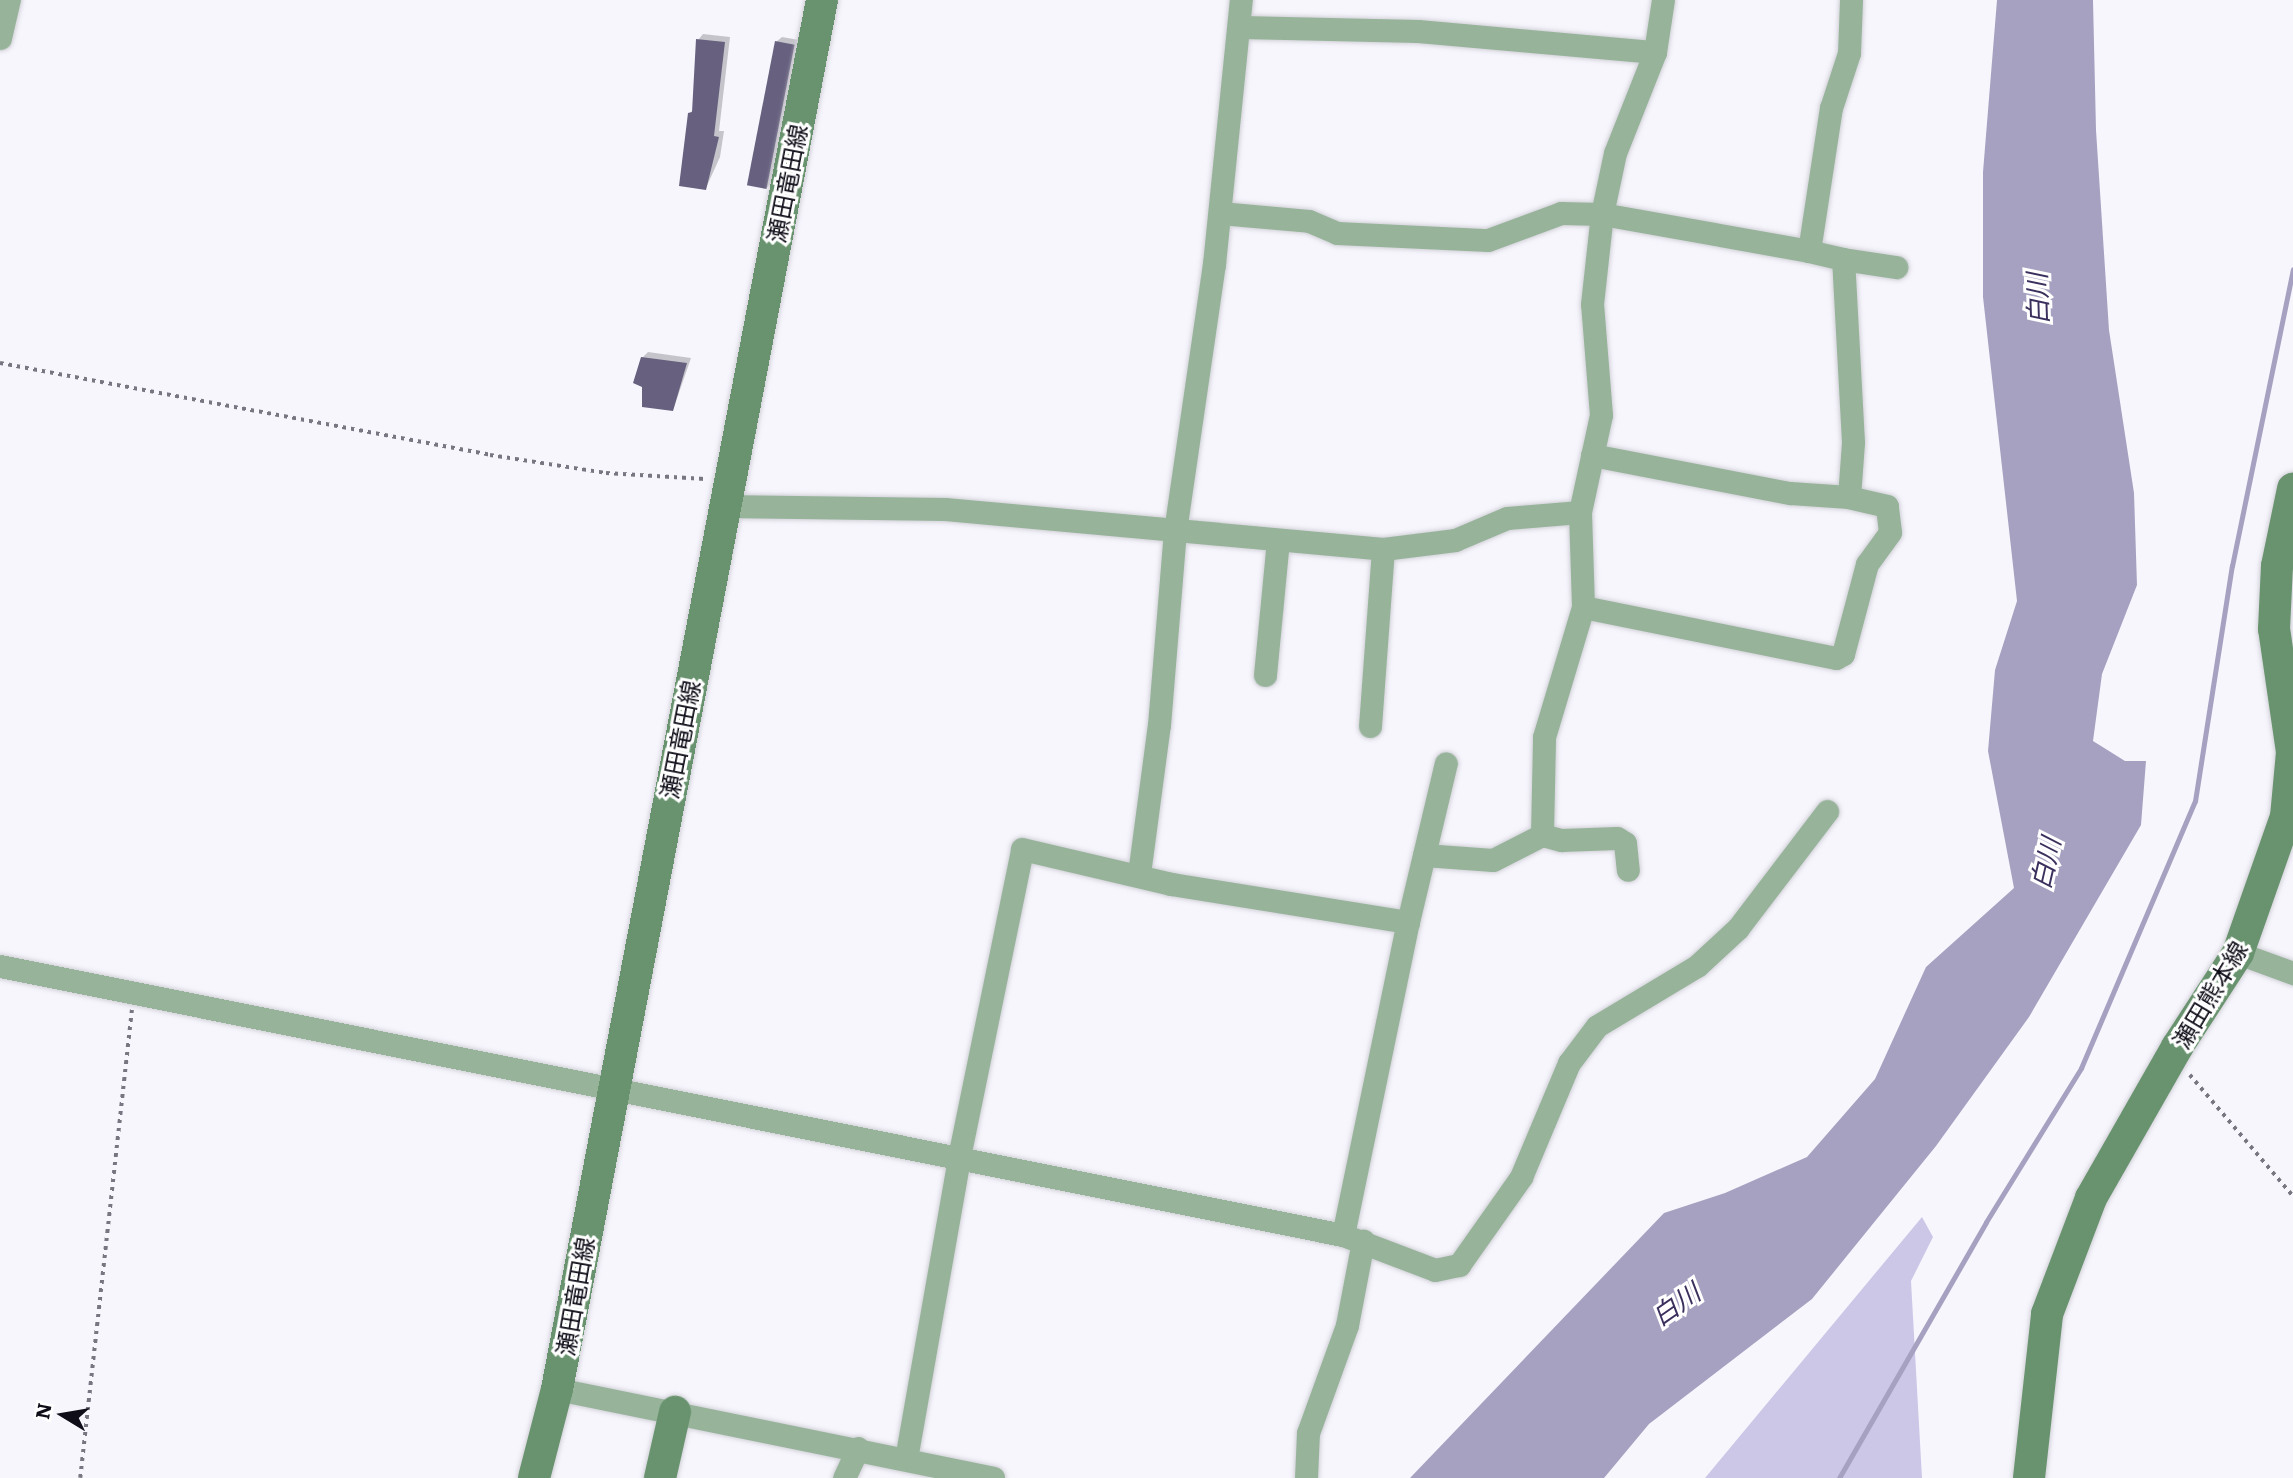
<!DOCTYPE html>
<html>
<head>
<meta charset="utf-8">
<style>
  body { margin:0 }
  #map { position:relative; width:2293px; height:1478px; overflow:hidden; background:#f7f6fd; font-family:Literata,"Noto Sans JP",serif }
  div>[style] { position:absolute }
  .green>* { inset:0; background:#ccc7e7 }
  .water>* { inset:0; background:#a7a1c1 }
  .shadow>* { inset:0; background:#0003 }
  .stream>* { height:5px; margin:-2.5px; padding:0 2.5px; transform-origin:2.5px; border-radius:2.5px; background:#a7a1c1 }
  .building>* { inset:0; background:#67617f; transform-origin:0 0 }
  .path>* { height:3.5px; margin-top:-1.75px; transform-origin:0; background:repeating-linear-gradient(90deg,#787680 0 3.5px,transparent 0 8.5px) }
  .roads { filter:drop-shadow(0 0 2px #d2d1d8) drop-shadow(0 0 2px #d2d1d8) }
  .street>* { height:23px; margin:-11.5px; padding:0 11.5px; transform-origin:11.5px; border-radius:11.5px; background:#97b49b }
  .secondary>* { height:32px; margin:-16px; padding:0 16px; transform-origin:16px; border-radius:16px; background:#68936e }
  span { translate:-50% -50%; white-space:nowrap; text-align:center; line-height:1.15; -webkit-text-stroke:6px #fff; paint-order:stroke }
  .street-label { font-size:24px; color:#0f0d18 }
  .water-label { font-size:26px; color:#3b305d; font-style:italic }
  .north { position:absolute; left:28px; top:1380px; width:70px; height:70px; -webkit-text-stroke:5px #fff; paint-order:stroke; rotate:281deg; font-size:19px; font-weight:700; line-height:28px; text-align:center; color:#0f0d18 }
  .north::after { content:''; display:block; margin:auto; width:24px; height:32px; background:#0f0d18; clip-path:polygon(50% 0,100% 100%,50% 72%,0 100%) }
</style>
</head>
<body>
<div id="map">
  <div class="green">
    <i style="clip-path:polygon(1922px 1217px,1933px 1237px,1911px 1281px,1922px 1478px,1705px 1478px)"></i>
  </div>
  <div class="water">
    <i style="clip-path:polygon(1997px 0,2093px 0,2096px 130px,2109px 330px,2134px 493px,2137px 585px,2102px 674px,2093px 741px,2125px 761px,2146px 761px,2141px 825px,2029px 1017px,1936px 1146px,1812px 1299px,1649px 1424px,1604px 1478px,1410px 1478px,1664px 1213px,1725px 1193px,1807px 1157px,1875px 1079px,1926px 967px,2014px 888px,1988px 751px,1995px 670px,2017px 601px,1983px 297px,1983px 172px)"></i>
  </div>
  <div class="shadow">
    <i style="clip-path:polygon(703px 34px,730px 37px,719px 131px,724px 131px,720px 157px,706px 188px,690px 113px,694px 109px,698px 40px)"></i>
    <i style="clip-path:polygon(782px 37px,799px 40px,772px 182px,767px 188px,776px 42px)"></i>
    <i style="clip-path:polygon(648px 352px,691px 358px,673px 410px,642px 358px)"></i>
  </div>
  <div class="stream">
    <i style="left:1839px;top:1478px;width:295px;rotate:-60.1deg"></i>
    <i style="left:1986px;top:1222px;width:181px;rotate:-58.3deg"></i>
    <i style="left:2081px;top:1068px;width:290px;rotate:-66.9deg"></i>
    <i style="left:2195px;top:801px;width:238px;rotate:-81.1deg"></i>
    <i style="left:2232px;top:566px;width:303px;rotate:-78.4deg"></i>
  </div>
  <div class="building">
    <i style="clip-path:polygon(696px 39px,725px 42px,714px 136px,719px 137px,706px 190px,679px 186px,688px 113px,692px 112px)"></i>
    <i style="left:775px;top:41px;width:20px;height:147px;rotate:11deg"></i>
    <i style="clip-path:polygon(641px 357px,687px 363px,673px 411px,642px 407px,642px 387px,633px 383px)"></i>
  </div>
  <div class="path">
    <i style="left:0;top:363px;width:499px;rotate:10.6deg"></i>
    <i style="left:490px;top:455px;width:117px;rotate:8.8deg"></i>
    <i style="left:606px;top:473px;width:99px;rotate:3.5deg"></i>
    <i style="left:2190px;top:1075px;width:159px;rotate:49.6deg"></i>
    <i style="left:80px;top:1478px;width:471px;rotate:-83.7deg"></i>
  </div>
  <div class="roads">
    <div class="street">
      <i style="left:1241px;top:27px;width:177px;rotate:1.3deg"></i>
      <i style="left:1418px;top:31px;width:238px;rotate:5.1deg"></i>
      <i style="left:0;top:38px;width:39px;rotate:-77deg"></i>
      <i style="left:1220px;top:213px;width:89px;rotate:5.1deg"></i>
      <i style="left:1309px;top:221px;width:30px;rotate:23deg"></i>
      <i style="left:1337px;top:233px;width:151px;rotate:2.7deg"></i>
      <i style="left:1488px;top:240px;width:78px;rotate:-20.3deg"></i>
      <i style="left:1561px;top:213px;width:41px;rotate:1.4deg"></i>
      <i style="left:1602px;top:214px;width:210px;rotate:10.1deg"></i>
      <i style="left:1843px;top:259px;width:54px;rotate:8.6deg"></i>
      <i style="left:1592px;top:455px;width:202px;rotate:10.9deg"></i>
      <i style="left:1790px;top:493px;width:59px;rotate:3.9deg"></i>
      <i style="left:1849px;top:497px;width:55px;rotate:-85.8deg"></i>
      <i style="left:1853px;top:442px;width:183px;rotate:-93.1deg"></i>
      <i style="left:1843px;top:259px;width:35px;rotate:-167deg"></i>
      <i style="left:1809px;top:251px;width:145px;rotate:-81.3deg"></i>
      <i style="left:1831px;top:108px;width:58px;rotate:-71.9deg"></i>
      <i style="left:1849px;top:53px;width:53px;rotate:-87.8deg"></i>
      <i style="left:722px;top:506px;width:223px;rotate:0.8deg"></i>
      <i style="left:945px;top:509px;width:440px;rotate:5.2deg"></i>
      <i style="left:1383px;top:549px;width:73px;rotate:-7.1deg"></i>
      <i style="left:1455px;top:540px;width:56px;rotate:-22.9deg"></i>
      <i style="left:1507px;top:518px;width:73px;rotate:-4.7deg"></i>
      <i style="left:1583px;top:607px;width:258px;rotate:11.4deg"></i>
      <i style="left:1836px;top:658px;width:8px;rotate:-30deg"></i>
      <i style="left:1843px;top:654px;width:93px;rotate:-75.1deg"></i>
      <i style="left:1867px;top:564px;width:39px;rotate:-54deg"></i>
      <i style="left:1890px;top:532px;width:26px;rotate:-97deg"></i>
      <i style="left:1887px;top:506px;width:39px;rotate:-167deg"></i>
      <i style="left:1265px;top:675px;width:135px;rotate:-84.5deg"></i>
      <i style="left:1370px;top:726px;width:177px;rotate:-85.8deg"></i>
      <i style="left:1542px;top:835px;width:20px;rotate:15deg"></i>
      <i style="left:1561px;top:840px;width:56px;rotate:-2deg"></i>
      <i style="left:1617px;top:838px;width:9px;rotate:32deg"></i>
      <i style="left:1625px;top:843px;width:27px;rotate:84deg"></i>
      <i style="left:1424px;top:855px;width:69px;rotate:4.1deg"></i>
      <i style="left:1493px;top:860px;width:55px;rotate:-27deg"></i>
      <i style="left:1542px;top:835px;width:98px;rotate:-88.8deg"></i>
      <i style="left:1544px;top:737px;width:136px;rotate:-73.3deg"></i>
      <i style="left:1583px;top:607px;width:95px;rotate:-91.8deg"></i>
      <i style="left:1580px;top:512px;width:99px;rotate:-77.8deg"></i>
      <i style="left:1601px;top:415px;width:111px;rotate:-94.6deg"></i>
      <i style="left:1592px;top:304px;width:91px;rotate:-83.7deg"></i>
      <i style="left:1602px;top:214px;width:62px;rotate:-78deg"></i>
      <i style="left:1615px;top:153px;width:109px;rotate:-68.4deg"></i>
      <i style="left:1655px;top:52px;width:53px;rotate:-81.3deg"></i>
      <i style="left:1139px;top:874px;width:150px;rotate:-82.4deg"></i>
      <i style="left:1159px;top:725px;width:195px;rotate:-85.3deg"></i>
      <i style="left:1175px;top:531px;width:270px;rotate:-81.7deg"></i>
      <i style="left:1214px;top:264px;width:265px;rotate:-84.2deg"></i>
      <i style="left:2238px;top:953px;width:59px;rotate:20deg"></i>
      <i style="left:0;top:966px;width:1370px;rotate:11.33deg"></i>
      <i style="left:1343px;top:1235px;width:320px;rotate:-78.3deg"></i>
      <i style="left:1408px;top:922px;width:163px;rotate:-76.6deg"></i>
      <i style="left:1343px;top:1235px;width:98px;rotate:20.8deg"></i>
      <i style="left:1435px;top:1270px;width:25px;rotate:-12deg"></i>
      <i style="left:1459px;top:1265px;width:108px;rotate:-54.8deg"></i>
      <i style="left:1521px;top:1177px;width:124px;rotate:-67.2deg"></i>
      <i style="left:1569px;top:1063px;width:46px;rotate:-52.9deg"></i>
      <i style="left:1597px;top:1026px;width:117px;rotate:-31deg"></i>
      <i style="left:1697px;top:966px;width:56px;rotate:-42.8deg"></i>
      <i style="left:1738px;top:928px;width:147px;rotate:-52.7deg"></i>
      <i style="left:557px;top:1389px;width:445px;rotate:11.5deg"></i>
      <i style="left:906px;top:1459px;width:307px;rotate:-80deg"></i>
      <i style="left:959px;top:1157px;width:314px;rotate:-78.4deg"></i>
      <i style="left:1022px;top:849px;width:153px;rotate:13.2deg"></i>
      <i style="left:1171px;top:884px;width:240px;rotate:9.1deg"></i>
      <i style="left:844px;top:1478px;width:33px;rotate:-65deg"></i>
      <i style="left:1306px;top:1478px;width:45px;rotate:-87.5deg"></i>
      <i style="left:1308px;top:1433px;width:115px;rotate:-70.1deg"></i>
      <i style="left:1347px;top:1325px;width:86px;rotate:-79.2deg"></i>
    </div>
    <div class="secondary">
      <i style="left:534px;top:1478px;width:92px;rotate:-75.5deg"></i>
      <i style="left:557px;top:1389px;width:1414px;rotate:-79.2deg"></i>
      <i style="left:660px;top:1478px;width:68px;rotate:-77.2deg"></i>
      <i style="left:2029px;top:1478px;width:165px;rotate:-83.7deg"></i>
      <i style="left:2047px;top:1314px;width:124px;rotate:-69.2deg"></i>
      <i style="left:2091px;top:1198px;width:174px;rotate:-60.3deg"></i>
      <i style="left:2177px;top:1047px;width:112px;rotate:-57deg"></i>
      <i style="left:2238px;top:953px;width:144px;rotate:-70.6deg"></i>
      <i style="left:2286px;top:817px;width:65px;rotate:-84.7deg"></i>
      <i style="left:2292px;top:752px;width:124px;rotate:-98.3deg"></i>
      <i style="left:2274px;top:629px;width:63px;rotate:-87.3deg"></i>
      <i style="left:2277px;top:566px;width:79px;rotate:-78.3deg"></i>
    </div>
  </div>
  <div class="street-label">
    <span style="left:786px;top:183px;rotate:-79deg">瀬田竜田線</span>
    <span style="left:679px;top:739px;rotate:-79deg">瀬田竜田線</span>
    <span style="left:2209px;top:994px;rotate:-59deg">瀬田熊本線</span>
    <span style="left:574px;top:1296px;rotate:-80deg">瀬田竜田線</span>
  </div>
  <div class="water-label">
    <span style="left:2036px;top:299px;rotate:-92deg">白川</span>
    <span style="left:2044px;top:863px;rotate:-77deg">白川</span>
    <span style="left:1675px;top:1303px;rotate:-35deg">白川</span>
  </div>
  <div class="north">N</div>
</div>
</body>
</html>
